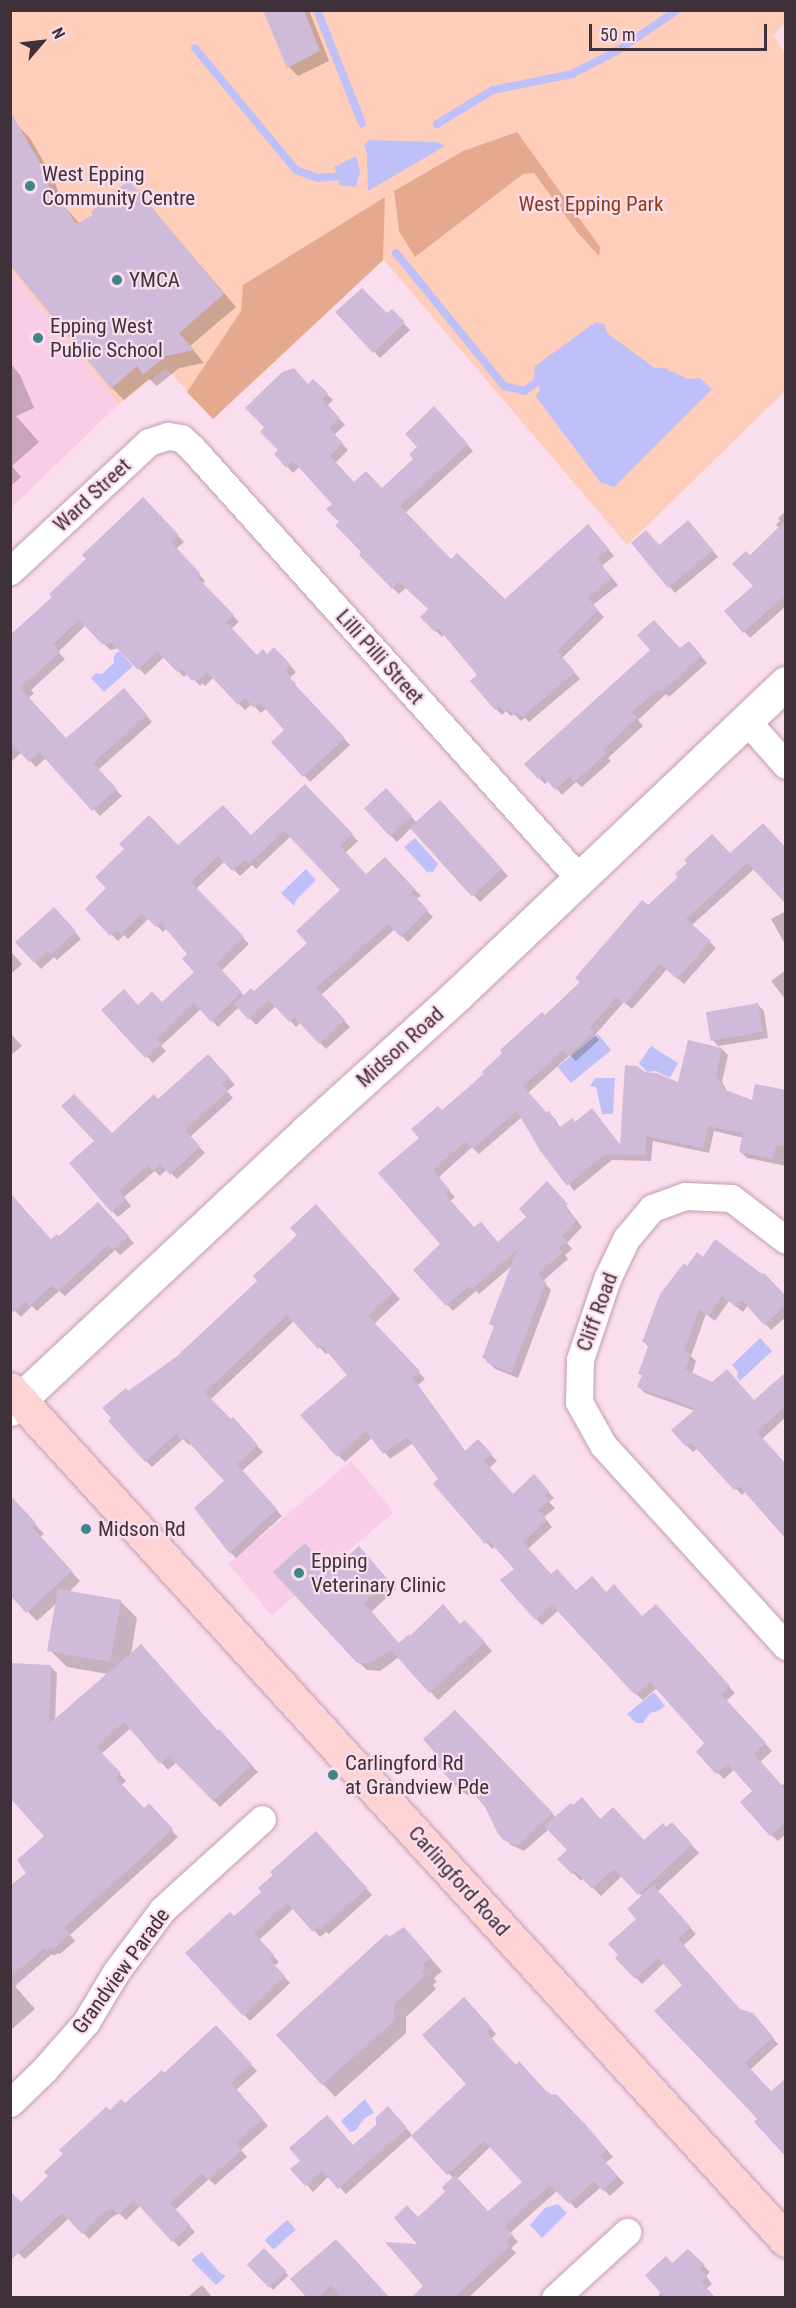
<!DOCTYPE html>
<html>
<head>
<meta charset="utf-8">
<style>
  body { margin:0 }
  #map { position:relative; width:796px; height:2308px; overflow:hidden; background:#fbdeee; font-family:"Roboto Condensed",sans-serif }
  div>[style] { position:absolute }
  .built>* { inset:0; background:#f9cde5; transform-origin:0 0 }
  .green>* { inset:0; background:#ffceba }
  .forest>* { inset:0; background:#e5a98f }
  .water>* { inset:0; background:#c0c0f9; transform-origin:0 0 }
  .shadow>* { inset:0; background:#0003; transform-origin:0 0 }
  .stream>* { height:8px; margin:-4px; padding:0 4px; transform-origin:4px; border-radius:4px; background:#c0c0f9 }
  .building>* { inset:0; background:#cfbad9; transform-origin:0 0 }
  .roads { filter:drop-shadow(0 0 2px #c09eb1) drop-shadow(0 0 2px #c09eb1) }
  .minor>* { height:27px; margin:-13.5px; padding:0 13.5px; transform-origin:13.5px; border-radius:13.5px; background:#fff }
  .tertiary>* { height:33px; margin:-16.5px; padding:0 16.5px; transform-origin:16.5px; border-radius:16.5px; background:#fff }
  .primary>* { height:33px; margin:-16.5px; padding:0 16.5px; transform-origin:16.5px; border-radius:16.5px; background:#fed3d6 }
  .dots>* { width:16px; height:16px; translate:-50% -50%; box-sizing:border-box; border:3px solid #fbdeee; border-radius:50% }
  span { translate:-50% -50%; white-space:nowrap; text-align:center; line-height:1.15; -webkit-text-stroke:4.5px #fbdeee; paint-order:stroke }
  .poi-label { font-size:21px; color:#3f3139 }
  .left { translate:0 -50%; text-align:left }
  .park-label { font-size:21px; color:#873f1c }
  .street-label { font-size:21px; color:#3f3139 }
  .frame { position:absolute; inset:0; border:12px solid #3f3139; pointer-events:none }
  .north { position:absolute; left:12px; top:12px; width:60px; height:60px; -webkit-text-stroke:4px #fbdeee; paint-order:stroke; rotate:62deg; font-size:16px; font-weight:700; line-height:24px; text-align:center; color:#3f3139 }
  .north::after { content:''; display:block; margin:auto; width:21px; height:27px; background:#3f3139; clip-path:polygon(50% 0,100% 100%,50% 72%,0 100%) }
  .scale { position:absolute; left:589px; top:24px; width:178px; height:27px; box-sizing:border-box; border:3px solid #3f3139; border-top:0; padding-left:8px; font-size:18px; line-height:21px; white-space:nowrap; color:#3f3139; -webkit-text-stroke:4px #fbdeee; paint-order:stroke }
</style>
</head>
<body>
<div id="map">
  <div class="built">
    <i style="clip-path:polygon(11px 271px,119px 404px,11px 508px)"></i>
    <i style="left:351px;top:1461px;width:67px;height:160px;rotate:50deg"></i>
  </div>
  <div class="green">
    <i style="clip-path:polygon(10px 11px,785px 11px,785px 23px,774px 35px,786px 56px,785px 391px,627px 545px,384px 260px,213px 419px,166px 368px,119px 404px,11px 271px)"></i>
  </div>
  <div class="forest">
    <i style="clip-path:polygon(517px 132px,600px 247px,599px 256px,578px 233px,534px 173px,523px 174px,415px 257px,399px 231px,394px 191px,463px 151px)"></i>
    <i style="clip-path:polygon(385px 197px,383px 260px,213px 419px,187px 392px,241px 311px,243px 285px)"></i>
  </div>
  <div class="water">
    <i style="clip-path:polygon(369px 140px,437px 142px,445px 146px,368px 191px,367px 155px,364px 145px)"></i>
    <i style="clip-path:polygon(356px 156px,360px 171px,356px 187px,338px 185px,340px 178px,334px 167px)"></i>
    <i style="clip-path:polygon(596px 322px,604px 324px,608px 334px,655px 368px,664px 368px,688px 379px,700px 378px,712px 389px,614px 487px,600px 482px,536px 397px,540px 388px,534px 379px,535px 366px)"></i>
    <i style="clip-path:polygon(119px 651px,133px 666px,104px 692px,91px 678px,96px 673px,102px 674px,114px 663px,114px 656px)"></i>
    <i style="clip-path:polygon(415px 838px,438px 864px,432px 873px,430px 871px,428px 873px,404px 847px)"></i>
    <i style="clip-path:polygon(306px 869px,316px 880px,296px 900px,294px 906px,281px 893px)"></i>
    <i style="left:598px;top:1034px;width:21px;height:52px;rotate:51deg"></i>
    <i style="clip-path:polygon(651px 1046px,678px 1063px,670px 1078px,656px 1071px,647px 1072px,639px 1063px)"></i>
    <i style="clip-path:polygon(595px 1078px,615px 1078px,613px 1114px,602px 1114px,596px 1087px,590px 1086px)"></i>
    <i style="clip-path:polygon(760px 1338px,772px 1351px,740px 1381px,737px 1377px,738px 1372px,732px 1365px)"></i>
    <i style="clip-path:polygon(654px 1692px,665px 1706px,658px 1711px,650px 1713px,643px 1723px,636px 1723px,627px 1714px)"></i>
    <i style="clip-path:polygon(365px 2099px,374px 2113px,365px 2118px,355px 2131px,350px 2132px,341px 2121px)"></i>
    <i style="clip-path:polygon(558px 2204px,567px 2213px,542px 2238px,530px 2225px,545px 2208px)"></i>
    <i style="left:287px;top:2220px;width:13px;height:30px;rotate:48deg"></i>
    <i style="clip-path:polygon(202px 2252px,219px 2272px,226px 2276px,216px 2285px,191px 2260px)"></i>
  </div>
  <div class="shadow">
    <i style="clip-path:polygon(265px 10px,309px 10px,329px 61px,298px 76px,289px 67px)"></i>
    <i style="clip-path:polygon(17px 125px,30px 138px,55px 182px,62px 204px,79px 223px,94px 215px,129px 182px,236px 307px,190px 346px,204px 363px,179px 368px,157px 386px,149px 379px,124px 400px,112px 388px)"></i>
    <i style="clip-path:polygon(392px 311px,410px 330px,380px 358px,338px 313px,387px 315px)"></i>
    <i style="clip-path:polygon(10px 363px,20px 375px,34px 408px,16px 416px,39px 442px,12px 466px,21px 477px,10px 487px)"></i>
    <i style="clip-path:polygon(313px 381px,333px 400px,327px 406px,345px 425px,334px 435px,348px 450px,335px 463px,355px 484px,382px 490px,415px 459px,419px 447px,440px 415px,473px 451px,405px 513px,451px 561px,505px 602px,594px 532px,614px 556px,602px 566px,618px 585px,593px 605px,604px 617px,562px 658px,580px 679px,529px 722px,525px 718px,521px 721px,514px 714px,511px 716px,506px 711px,502px 715px,496px 709px,480px 675px,445px 634px,442px 637px,422px 617px,430px 609px,407px 587px,399px 594px,393px 588px,341px 522px,334px 504px,300px 466px,293px 473px,276px 454px,280px 450px,309px 385px)"></i>
    <i style="clip-path:polygon(143px 499px,184px 542px,176px 549px,205px 581px,202px 584px,239px 622px,231px 629px,257px 657px,281px 655px,296px 672px,290px 678px,296px 684px,294px 685px,350px 745px,310px 782px,273px 742px,286px 730px,266px 709px,261px 713px,252px 704px,245px 710px,214px 677px,205px 686px,202px 683px,200px 686px,188px 673px,184px 677px,164px 657px,145px 675px,120px 648px,110px 650px,86px 625px,58px 652px,65px 659px,31px 690px,34px 693px,28px 699px,66px 740px,130px 696px,152px 722px,98px 770px,122px 796px,100px 816px,46px 758px,36px 767px,22px 752px,10px 763px,10px 638px,54px 598px)"></i>
    <i style="clip-path:polygon(786px 511px,786px 606px,750px 638px,726px 611px,755px 586px,750px 557px,780px 528px,776px 525px,780px 521px,778px 518px)"></i>
    <i style="clip-path:polygon(694px 528px,718px 557px,675px 593px,633px 544px,659px 547px)"></i>
    <i style="clip-path:polygon(695px 649px,707px 663px,669px 697px,666px 694px,638px 720px,643px 726px,608px 758px,611px 761px,582px 787px,576px 782px,562px 795px,549px 780px,545px 784px,539px 778px,680px 650px)"></i>
    <i style="clip-path:polygon(evenodd,305px 787px,358px 841px,345px 853px,366px 876px,385px 859px,421px 896px,415px 899px,433px 917px,408px 942px,395px 929px,321px 995px,350px 1027px,326px 1049px,301px 1022px,296px 1027px,276px 1006px,256px 1025px,239px 1007px,218px 1027px,201px 1009px,161px 1046px,166px 1051px,153px 1063px,103px 1010px,162px 1004px,196px 972px,189px 955px,167px 928px,163px 932px,149px 918px,128px 939px,124px 935px,118px 941px,87px 909px,178px 847px,251px 837px,305px 787px,291px 836px,342px 890px,309px 944px,254px 993px,244px 996px,221px 971px,249px 944px,196px 889px,225px 861px,240px 876px,252px 865px,256px 869px,291px 836px)"></i>
    <i style="clip-path:polygon(386px 790px,417px 823px,446px 809px,508px 876px,480px 902px,411px 828px,397px 842px,391px 836px)"></i>
    <i style="clip-path:polygon(763px 825px,754px 869px,692px 925px,716px 948px,684px 984px,667px 969px,632px 1009px,624px 1002px,595px 1035px,599px 1040px,576px 1061px,570px 1055px,528px 1093px,546px 1114px,549px 1112px,555px 1119px,561px 1129px,598px 1117px,622px 1147px,644px 1074px,679px 1084px,722px 1049px,728px 1055px,722px 1082px,728px 1093px,753px 1102px,786px 1092px,786px 1166px,747px 1158px,741px 1152px,744px 1138px,714px 1131px,709px 1153px,653px 1141px,651px 1161px,612px 1160px,574px 1191px,522px 1117px,479px 1154px,472px 1147px,438px 1178px,455px 1197px,450px 1201px,475px 1229px,498px 1244px,528px 1217px,553px 1189px,582px 1227px,567px 1243px,572px 1249px,565px 1255px,568px 1259px,543px 1281px,551px 1290px,518px 1378px,495px 1369px,483px 1357px,495px 1328px,491px 1323px,513px 1265px,479px 1294px,476px 1291px,453px 1311px,416px 1270px,442px 1244px,421px 1138px,442px 1112px,582px 983px,648px 907px,730px 855px)"></i>
    <i style="clip-path:polygon(786px 911px,786px 946px,771px 919px)"></i>
    <i style="clip-path:polygon(60px 915px,81px 939px,57px 960px,54px 957px,41px 969px,17px 942px)"></i>
    <i style="clip-path:polygon(10px 951px,22px 964px,10px 975px)"></i>
    <i style="clip-path:polygon(786px 970px,786px 1000px,771px 981px)"></i>
    <i style="clip-path:polygon(758px 1005px,764px 1011px,768px 1038px,718px 1046px,712px 1039px)"></i>
    <i style="clip-path:polygon(10px 1033px,22px 1046px,10px 1056px)"></i>
    <i style="clip-path:polygon(208px 1056px,235px 1085px,227px 1091px,233px 1098px,190px 1137px,205px 1153px,177px 1179px,167px 1169px,160px 1176px,155px 1171px,124px 1197px,131px 1206px,118px 1217px,112px 1211px,112px 1135px,159px 1101px)"></i>
    <i style="clip-path:polygon(10px 1193px,52px 1241px,104px 1210px,134px 1243px,120px 1255px,115px 1250px,65px 1296px,59px 1291px,37px 1311px,32px 1306px,21px 1317px,10px 1306px)"></i>
    <i style="clip-path:polygon(322px 1213px,400px 1299px,374px 1324px,425px 1379px,418px 1385px,466px 1452px,478px 1441px,497px 1461px,489px 1468px,513px 1495px,540px 1483px,554px 1498px,549px 1502px,555px 1508px,544px 1517px,552px 1527px,528px 1549px,551px 1576px,576px 1592px,606px 1594px,642px 1617px,662px 1612px,735px 1693px,726px 1701px,772px 1751px,760px 1762px,781px 1786px,786px 1782px,786px 1834px,778px 1841px,771px 1835px,754px 1791px,735px 1769px,724px 1779px,718px 1773px,698px 1752px,707px 1743px,657px 1688px,643px 1700px,640px 1698px,559px 1610px,542px 1625px,536px 1619px,516px 1569px,495px 1546px,492px 1549px,486px 1542px,413px 1443px,390px 1459px,373px 1437px,345px 1462px,339px 1456px,349px 1375px,329px 1352px,326px 1354px,294px 1321px,211px 1399px,263px 1452px,242px 1471px,282px 1516px,236px 1558px,230px 1552px,226px 1481px,191px 1443px,189px 1445px,183px 1439px,152px 1467px,146px 1461px,128px 1393px,177px 1358px,259px 1281px)"></i>
    <i style="clip-path:polygon(703px 1259px,786px 1298px,786px 1317px,771px 1330px,748px 1305px,743px 1312px,729px 1301px,715px 1321px,706px 1314px,691px 1356px,696px 1361px,692px 1374px,754px 1401px,786px 1374px,786px 1417px,762px 1439px,786px 1466px,786px 1539px,745px 1492px,742px 1495px,698px 1448px,693px 1452px,687px 1446px,695px 1411px,645px 1393px,639px 1387px,643px 1376px,640px 1373px,649px 1347px,644px 1342px,687px 1268px)"></i>
    <i style="clip-path:polygon(10px 1497px,44px 1534px,40px 1537px,80px 1581px,68px 1593px,120px 1601px,137px 1618px,131px 1654px,226px 1738px,258px 1772px,220px 1807px,177px 1762px,168px 1770px,131px 1728px,101px 1754px,126px 1781px,121px 1785px,144px 1809px,149px 1805px,178px 1837px,70px 1935px,75px 1941px,60px 1954px,58px 1953px,54px 1956px,52px 1954px,15px 1986px,35px 2009px,10px 2031px,10px 1919px,28px 1873px,46px 1836px,50px 1666px,57px 1673px,55px 1720px,108px 1674px,67px 1667px,50px 1650px,58px 1602px,37px 1621px,28px 1612px)"></i>
    <i style="clip-path:polygon(367px 1556px,396px 1589px,371px 1612px,399px 1644px,410px 1638px,461px 1626px,473px 1630px,492px 1651px,438px 1700px,399px 1657px,380px 1671px,367px 1670px,358px 1662px,331px 1573px)"></i>
    <i style="clip-path:polygon(455px 1713px,556px 1818px,573px 1807px,590px 1807px,601px 1820px,644px 1842px,666px 1829px,679px 1832px,699px 1853px,657px 1892px,696px 1934px,683px 1946px,741px 2011px,759px 2021px,778px 2044px,750px 2070px,759px 2119px,684px 1985px,664px 1963px,642px 1984px,618px 1958px,638px 1919px,643px 1897px,622px 1876px,601px 1896px,583px 1878px,581px 1881px,560px 1859px,569px 1850px,549px 1829px,524px 1851px,511px 1845px,498px 1831px,486px 1806px,473px 1790px,467px 1795px,461px 1790px,438px 1754px)"></i>
    <i style="clip-path:polygon(322px 1839px,372px 1895px,329px 1934px,326px 1932px,320px 1937px,294px 1908px,259px 1940px,279px 1962px,274px 1966px,290px 1983px,250px 2021px,187px 1953px,234px 1918px)"></i>
    <i style="clip-path:polygon(389px 1939px,416px 1942px,442px 1971px,434px 1978px,437px 1982px,433px 1985px,436px 1989px,406px 2017px,406px 2033px,335px 2097px,278px 2035px)"></i>
    <i style="clip-path:polygon(evenodd,470px 2005px,496px 2034px,491px 2039px,516px 2066px,593px 2134px,613px 2157px,605px 2163px,624px 2183px,610px 2196px,601px 2187px,576px 2209px,558px 2190px,510px 2233px,518px 2242px,511px 2248px,516px 2253px,468px 2298px,413px 2298px,426px 2286px,418px 2218px,448px 2192px,453px 2178px,412px 2135px,346px 2194px,329px 2176px,313px 2192px,293px 2169px,354px 2146px,394px 2114px,413px 2136px,469px 2084px,470px 2005px,491px 2146px,524px 2182px,488px 2213px,457px 2179px,491px 2146px)"></i>
    <i style="clip-path:polygon(222px 2034px,257px 2071px,236px 2090px,268px 2126px,241px 2150px,247px 2157px,215px 2185px,209px 2179px,175px 2210px,195px 2232px,179px 2247px,141px 2205px,126px 2220px,119px 2213px,111px 2218px,89px 2239px,69px 2218px,25px 2259px,10px 2246px,21px 2204px,110px 2112px,125px 2105px)"></i>
    <i style="clip-path:polygon(336px 2241px,389px 2298px,309px 2298px)"></i>
    <i style="left:264px;top:2250px;width:35px;height:21px;rotate:46deg"></i>
    <i style="clip-path:polygon(688px 2251px,710px 2272px,706px 2276px,712px 2284px,706px 2289px,715px 2298px,658px 2298px,672px 2265px)"></i>
    <i style="clip-path:polygon(202px 2285px,213px 2298px,191px 2298px,189px 2296px)"></i>
  </div>
  <div class="stream">
    <i style="left:317px;top:10px;width:122px;rotate:68.3deg"></i>
    <i style="left:195px;top:48px;width:158px;rotate:50.4deg"></i>
    <i style="left:296px;top:170px;width:23px;rotate:20deg"></i>
    <i style="left:318px;top:178px;width:21px;rotate:-5deg"></i>
    <i style="left:437px;top:124px;width:66px;rotate:-31.3deg"></i>
    <i style="left:493px;top:90px;width:81px;rotate:-11.4deg"></i>
    <i style="left:572px;top:74px;width:51px;rotate:-27.1deg"></i>
    <i style="left:617px;top:51px;width:73px;rotate:-34.3deg"></i>
    <i style="left:396px;top:253px;width:171px;rotate:50.9deg"></i>
    <i style="left:504px;top:386px;width:21px;rotate:14deg"></i>
    <i style="left:524px;top:391px;width:16px;rotate:-35deg"></i>
  </div>
  <div class="building">
    <i style="clip-path:polygon(263px 10px,304px 10px,320px 51px,287px 68px)"></i>
    <i style="clip-path:polygon(10px 111px,43px 168px,56px 208px,63px 202px,75px 223px,78px 223px,93px 215px,91px 212px,129px 180px,224px 294px,179px 333px,194px 350px,166px 356px,143px 375px,137px 366px,111px 389px,10px 265px)"></i>
    <i style="clip-path:polygon(362px 288px,387px 313px,392px 309px,405px 322px,373px 353px,335px 312px)"></i>
    <i style="clip-path:polygon(294px 368px,308px 384px,313px 379px,328px 393px,322px 399px,340px 418px,329px 428px,343px 443px,330px 456px,354px 482px,366px 471px,382px 488px,413px 459px,409px 454px,417px 447px,405px 434px,434px 406px,468px 444px,400px 506px,451px 559px,457px 553px,505px 599px,588px 524px,609px 549px,597px 559px,612px 578px,588px 598px,598px 610px,557px 651px,575px 672px,522px 717px,518px 713px,514px 716px,507px 708px,504px 711px,499px 706px,495px 710px,470px 681px,477px 675px,438px 628px,435px 632px,420px 617px,428px 609px,399px 582px,392px 589px,359px 555px,361px 552px,335px 525px,339px 522px,326px 509px,332px 504px,293px 461px,286px 468px,274px 454px,278px 450px,260px 432px,264px 427px,245px 408px,282px 372px)"></i>
    <i style="clip-path:polygon(143px 497px,179px 535px,171px 542px,200px 573px,197px 577px,234px 615px,226px 622px,257px 655px,263px 649px,267px 654px,274px 647px,291px 665px,285px 671px,291px 677px,289px 678px,345px 738px,303px 777px,271px 742px,284px 730px,260px 703px,254px 708px,245px 698px,238px 705px,207px 672px,198px 681px,195px 678px,192px 681px,181px 668px,177px 672px,157px 651px,138px 670px,112px 643px,102px 644px,79px 620px,53px 644px,60px 652px,20px 688px,66px 738px,124px 688px,147px 715px,93px 763px,117px 789px,92px 811px,39px 752px,29px 762px,10px 742px,10px 635px,52px 597px,49px 594px,86px 559px,82px 555px)"></i>
    <i style="clip-path:polygon(688px 520px,713px 550px,668px 588px,631px 543px,646px 530px,659px 545px)"></i>
    <i style="clip-path:polygon(786px 520px,786px 594px,743px 633px,724px 611px,753px 586px,732px 564px,746px 551px,750px 555px)"></i>
    <i style="clip-path:polygon(654px 620px,680px 648px,689px 641px,702px 656px,662px 692px,659px 689px,632px 712px,637px 718px,603px 750px,606px 754px,574px 782px,569px 777px,555px 790px,542px 775px,538px 779px,524px 764px,650px 650px,637px 635px)"></i>
    <i style="clip-path:polygon(305px 784px,353px 834px,340px 846px,366px 874px,385px 857px,416px 890px,411px 892px,428px 910px,401px 937px,388px 924px,316px 988px,345px 1020px,319px 1044px,294px 1017px,289px 1022px,269px 1000px,249px 1020px,234px 1004px,251px 988px,254px 991px,307px 943px,296px 931px,340px 890px,284px 831px,249px 864px,245px 860px,232px 871px,218px 856px,191px 882px,244px 937px,216px 964px,242px 992px,211px 1022px,194px 1003px,156px 1039px,161px 1044px,145px 1058px,101px 1010px,124px 989px,138px 1005px,152px 991px,162px 1002px,194px 972px,182px 959px,187px 954px,161px 923px,156px 927px,142px 913px,121px 934px,117px 930px,110px 936px,85px 909px,106px 888px,95px 877px,124px 849px,119px 844px,149px 815px,178px 845px,223px 805px,251px 835px)"></i>
    <i style="left:386px;top:788px;width:38px;height:30px;rotate:47deg"></i>
    <i style="left:440px;top:800px;width:93px;height:41px;rotate:48deg"></i>
    <i style="clip-path:polygon(763px 823px,786px 848px,786px 904px,747px 863px,686px 919px,711px 941px,677px 979px,660px 964px,625px 1004px,616px 997px,590px 1028px,594px 1032px,568px 1056px,563px 1050px,523px 1086px,546px 1112px,549px 1111px,559px 1128px,572px 1118px,575px 1122px,592px 1108px,620px 1145px,625px 1065px,637px 1066px,645px 1072px,656px 1073px,678px 1082px,688px 1040px,722px 1048px,716px 1075px,725px 1090px,752px 1100px,755px 1084px,786px 1090px,786px 1147px,776px 1145px,773px 1159px,739px 1152px,743px 1133px,708px 1126px,703px 1148px,647px 1136px,645px 1155px,605px 1154px,567px 1186px,539px 1149px,517px 1111px,472px 1149px,465px 1142px,433px 1170px,450px 1190px,445px 1194px,474px 1227px,481px 1222px,498px 1242px,526px 1217px,519px 1209px,547px 1181px,568px 1204px,565px 1207px,577px 1220px,562px 1236px,567px 1242px,559px 1248px,563px 1252px,538px 1274px,546px 1282px,511px 1373px,487px 1363px,488px 1360px,482px 1358px,494px 1326px,489px 1324px,517px 1250px,472px 1289px,469px 1286px,446px 1306px,413px 1270px,440px 1244px,378px 1173px,419px 1138px,411px 1129px,438px 1106px,442px 1110px,484px 1074px,482px 1072px,502px 1053px,500px 1050px,542px 1012px,545px 1015px,580px 982px,575px 978px,619px 927px,642px 900px,648px 905px,678px 877px,675px 874px,687px 863px,684px 860px,712px 834px,730px 853px)"></i>
    <i style="clip-path:polygon(54px 907px,76px 931px,50px 955px,47px 951px,34px 963px,15px 942px)"></i>
    <i style="left:758px;top:1003px;width:29px;height:53px;rotate:80deg"></i>
    <i style="clip-path:polygon(208px 1054px,230px 1078px,222px 1084px,228px 1091px,185px 1130px,200px 1146px,170px 1175px,160px 1164px,153px 1171px,148px 1166px,119px 1190px,126px 1199px,111px 1212px,69px 1163px,94px 1141px,61px 1106px,74px 1094px,112px 1133px,154px 1094px,158px 1099px)"></i>
    <i style="clip-path:polygon(10px 1194px,51px 1239px,57px 1234px,59px 1236px,98px 1202px,129px 1236px,113px 1250px,108px 1245px,58px 1291px,52px 1285px,30px 1306px,25px 1301px,10px 1315px)"></i>
    <i style="clip-path:polygon(316px 1204px,394px 1292px,368px 1316px,420px 1371px,413px 1378px,465px 1451px,478px 1439px,492px 1454px,484px 1461px,513px 1494px,534px 1474px,549px 1491px,544px 1495px,549px 1500px,538px 1510px,547px 1520px,523px 1542px,551px 1574px,557px 1569px,576px 1590px,592px 1576px,606px 1592px,614px 1584px,642px 1616px,656px 1604px,730px 1686px,721px 1694px,766px 1743px,754px 1754px,786px 1790px,786px 1822px,770px 1836px,740px 1802px,752px 1791px,728px 1764px,716px 1774px,696px 1752px,704px 1743px,650px 1682px,636px 1695px,632px 1692px,552px 1605px,535px 1620px,500px 1580px,514px 1569px,488px 1540px,485px 1544px,433px 1484px,438px 1479px,407px 1437px,383px 1454px,366px 1431px,337px 1457px,300px 1415px,347px 1375px,322px 1346px,318px 1349px,287px 1315px,205px 1392px,230px 1420px,233px 1417px,258px 1445px,237px 1464px,277px 1509px,229px 1553px,194px 1508px,224px 1481px,184px 1437px,181px 1440px,176px 1434px,145px 1462px,108px 1421px,111px 1418px,102px 1408px,126px 1388px,128px 1391px,176px 1357px,257px 1281px,253px 1276px,297px 1235px,290px 1228px)"></i>
    <i style="clip-path:polygon(715px 1239px,762px 1274px,764px 1273px,786px 1296px,786px 1305px,764px 1325px,742px 1300px,736px 1307px,722px 1296px,708px 1316px,699px 1309px,684px 1351px,691px 1354px,685px 1369px,712px 1382px,727px 1369px,754px 1400px,786px 1372px,786px 1405px,757px 1432px,786px 1464px,786px 1537px,739px 1486px,734px 1490px,691px 1443px,686px 1447px,671px 1430px,696px 1409px,637px 1387px,642px 1375px,638px 1374px,649px 1344px,642px 1342px,660px 1294px,684px 1263px,687px 1266px,697px 1252px,703px 1257px)"></i>
    <i style="clip-path:polygon(10px 1495px,36px 1523px,32px 1527px,72px 1571px,26px 1613px,10px 1595px)"></i>
    <i style="clip-path:polygon(305px 1543px,331px 1571px,359px 1546px,389px 1581px,364px 1603px,399px 1643px,391px 1650px,409px 1634px,410px 1636px,443px 1604px,460px 1624px,465px 1620px,485px 1642px,429px 1693px,391px 1650px,371px 1663px,357px 1663px,273px 1572px)"></i>
    <i style="left:58px;top:1589px;width:64px;height:63px;rotate:10deg"></i>
    <i style="clip-path:polygon(141px 1644px,218px 1731px,219px 1729px,252px 1765px,213px 1801px,169px 1756px,160px 1764px,124px 1722px,96px 1747px,121px 1773px,116px 1778px,144px 1808px,149px 1803px,173px 1829px,64px 1928px,70px 1934px,53px 1949px,51px 1947px,47px 1951px,44px 1948px,10px 1978px,10px 1886px,26px 1873px,17px 1860px,44px 1836px,10px 1798px,10px 1663px,51px 1665px,49px 1724px)"></i>
    <i style="clip-path:polygon(455px 1710px,553px 1813px,517px 1846px,503px 1840px,497px 1832px,485px 1807px,466px 1785px,460px 1791px,431px 1759px,436px 1754px,423px 1739px)"></i>
    <i style="clip-path:polygon(582px 1797px,600px 1819px,613px 1807px,644px 1840px,663px 1823px,666px 1827px,672px 1822px,692px 1844px,638px 1895px,614px 1869px,592px 1889px,575px 1871px,572px 1874px,557px 1859px,567px 1850px,544px 1826px,571px 1803px,573px 1805px)"></i>
    <i style="clip-path:polygon(316px 1831px,367px 1888px,321px 1929px,319px 1926px,313px 1932px,287px 1903px,254px 1933px,274px 1955px,269px 1959px,285px 1976px,243px 2016px,185px 1953px,230px 1912px,234px 1916px,261px 1892px,258px 1888px,273px 1875px,270px 1872px)"></i>
    <i style="clip-path:polygon(653px 1885px,691px 1927px,678px 1939px,740px 2009px,753px 2013px,773px 2037px,745px 2063px,771px 2091px,786px 2078px,786px 2157px,754px 2122px,757px 2119px,748px 2109px,654px 2011px,682px 1985px,658px 1958px,635px 1979px,615px 1958px,618px 1955px,608px 1944px,636px 1919px,627px 1909px)"></i>
    <i style="clip-path:polygon(404px 1927px,431px 1958px,423px 1965px,426px 1968px,422px 1972px,425px 1976px,394px 2004px,394px 2021px,322px 2085px,276px 2035px,386px 1934px,389px 1937px)"></i>
    <i style="clip-path:polygon(464px 1997px,491px 2027px,486px 2032px,516px 2065px,519px 2061px,546px 2091px,552px 2095px,556px 2094px,587px 2126px,607px 2150px,600px 2156px,618px 2176px,603px 2191px,594px 2181px,569px 2204px,550px 2185px,505px 2226px,513px 2235px,506px 2241px,510px 2246px,454px 2298px,411px 2298px,423px 2286px,385px 2242px,417px 2244px,394px 2218px,407px 2205px,418px 2217px,445px 2192px,442px 2187px,455px 2175px,488px 2211px,522px 2182px,484px 2141px,447px 2175px,411px 2136px,466px 2084px,422px 2035px)"></i>
    <i style="clip-path:polygon(216px 2025px,252px 2064px,231px 2083px,263px 2119px,236px 2143px,242px 2150px,208px 2180px,202px 2173px,170px 2203px,190px 2225px,172px 2242px,134px 2200px,118px 2215px,112px 2208px,105px 2212px,82px 2234px,62px 2213px,10px 2261px,10px 2191px,21px 2202px,48px 2176px,44px 2172px,63px 2154px,59px 2150px,106px 2107px,110px 2110px,121px 2099px,125px 2103px,162px 2070px,164px 2073px)"></i>
    <i style="clip-path:polygon(388px 2106px,407px 2128px,338px 2189px,322px 2171px,305px 2186px,290px 2169px,300px 2161px,289px 2148px,327px 2115px,353px 2145px,376px 2125px,376px 2117px)"></i>
    <i style="clip-path:polygon(336px 2239px,390px 2298px,342px 2298px,331px 2285px,317px 2298px,307px 2298px,290px 2279px)"></i>
    <i style="left:264px;top:2248px;width:32px;height:24px;rotate:46deg"></i>
    <i style="clip-path:polygon(688px 2249px,705px 2265px,700px 2269px,707px 2277px,701px 2282px,716px 2298px,665px 2298px,645px 2275px,666px 2256px,672px 2263px)"></i>
  </div>
  <div class="roads">
    <div class="minor">
      <i style="left:10px;top:571px;width:190px;rotate:-42.9deg"></i>
      <i style="left:149px;top:442px;width:20px;rotate:-18deg"></i>
      <i style="left:168px;top:436px;width:13px;rotate:9deg"></i>
      <i style="left:181px;top:438px;width:15px;rotate:42deg"></i>
      <i style="left:192px;top:448px;width:577px;rotate:48.02deg"></i>
      <i style="left:746px;top:720px;width:60px;rotate:48.4deg"></i>
      <i style="left:786px;top:1240px;width:69px;rotate:-142.6deg"></i>
      <i style="left:731px;top:1198px;width:46px;rotate:-177.5deg"></i>
      <i style="left:685px;top:1196px;width:35px;rotate:160deg"></i>
      <i style="left:652px;top:1208px;width:40px;rotate:130deg"></i>
      <i style="left:626px;top:1239px;width:44px;rotate:115.4deg"></i>
      <i style="left:607px;top:1279px;width:84px;rotate:108.6deg"></i>
      <i style="left:580px;top:1359px;width:43px;rotate:91.3deg"></i>
      <i style="left:579px;top:1402px;width:49px;rotate:60.8deg"></i>
      <i style="left:603px;top:1445px;width:272px;rotate:47.7deg"></i>
      <i style="left:10px;top:2103px;width:47px;rotate:-44.1deg"></i>
      <i style="left:44px;top:2070px;width:64px;rotate:-48.8deg"></i>
      <i style="left:86px;top:2022px;width:58px;rotate:-59deg"></i>
      <i style="left:116px;top:1972px;width:77px;rotate:-53.4deg"></i>
      <i style="left:162px;top:1910px;width:135px;rotate:-42.3deg"></i>
      <i style="left:555px;top:2298px;width:98px;rotate:-42.5deg"></i>
    </div>
    <div class="tertiary">
      <i style="left:10px;top:1409px;width:405px;rotate:-43.1deg"></i>
      <i style="left:306px;top:1132px;width:205px;rotate:-42.2deg"></i>
      <i style="left:458px;top:994px;width:452px;rotate:-43.5deg"></i>
    </div>
    <div class="primary">
      <i style="left:10px;top:1389px;width:1152px;rotate:47.64deg"></i>
    </div>
  </div>
  <div class="dots">
    <i style="left:30px;top:186px;background:#3e8687"></i>
    <i style="left:117px;top:280px;background:#3e8687"></i>
    <i style="left:38px;top:338px;background:#3e8687"></i>
    <i style="left:86px;top:1529px;background:#3e8687"></i>
    <i style="left:299px;top:1573px;background:#3e8687"></i>
    <i style="left:333px;top:1775px;background:#3e8687"></i>
  </div>
  <div class="poi-label">
    <span class="left" style="left:42px;top:186px">West Epping<br>Community Centre</span>
    <span class="left" style="left:129px;top:280px">YMCA</span>
    <span class="left" style="left:50px;top:338px">Epping West<br>Public School</span>
    <span class="left" style="left:98px;top:1529px">Midson Rd</span>
    <span class="left" style="left:311px;top:1573px">Epping<br>Veterinary Clinic</span>
    <span class="left" style="left:345px;top:1775px">Carlingford Rd<br>at Grandview Pde</span>
  </div>
  <div class="park-label">
    <span style="left:591px;top:204px">West Epping Park</span>
  </div>
  <div class="street-label">
    <span style="left:92px;top:495px;rotate:-43deg">Ward Street</span>
    <span style="left:380px;top:657px;rotate:48deg">Lilli Pilli Street</span>
    <span style="left:400px;top:1047px;rotate:-42deg">Midson Road</span>
    <span style="left:597px;top:1312px;rotate:-70deg">Cliff Road</span>
    <span style="left:459px;top:1881px;rotate:48deg">Carlingford Road</span>
    <span style="left:121px;top:1971px;rotate:-54deg">Grandview Parade</span>
  </div>
  <div class="frame"></div>
  <div class="north">N</div>
  <div class="scale">50 m</div>
</div>
</body>
</html>
